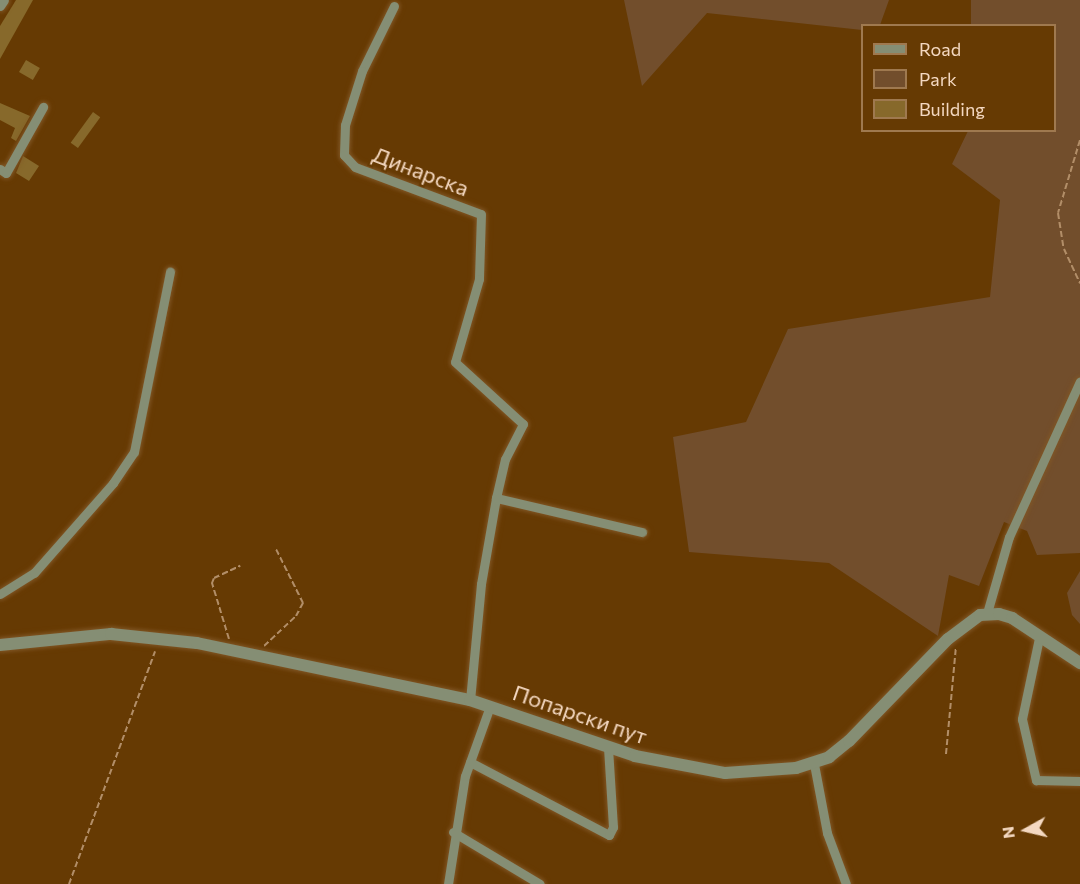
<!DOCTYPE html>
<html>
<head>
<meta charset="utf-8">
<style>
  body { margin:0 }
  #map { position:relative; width:1080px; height:884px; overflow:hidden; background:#663a03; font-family:Commissioner,sans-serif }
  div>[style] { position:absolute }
  .green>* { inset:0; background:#724e2c }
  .building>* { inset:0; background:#87692b; transform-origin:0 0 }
  .path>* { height:2px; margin-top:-1px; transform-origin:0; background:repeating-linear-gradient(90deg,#b28e68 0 6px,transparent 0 9px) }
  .roads { filter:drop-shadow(0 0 2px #805625) drop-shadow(0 0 2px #805625) }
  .minor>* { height:9px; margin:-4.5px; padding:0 4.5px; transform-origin:4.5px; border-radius:4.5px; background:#858e74 }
  .tertiary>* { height:12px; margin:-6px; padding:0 6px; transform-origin:6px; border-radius:6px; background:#858e74 }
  span { translate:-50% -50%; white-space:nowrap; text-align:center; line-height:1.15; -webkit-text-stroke:4.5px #663a03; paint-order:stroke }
  .street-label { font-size:22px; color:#f4d8c1 }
  .legend { position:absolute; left:861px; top:24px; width:195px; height:108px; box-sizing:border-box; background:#663a03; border:2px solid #9f794f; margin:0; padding:8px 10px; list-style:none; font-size:18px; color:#f4d8c1 }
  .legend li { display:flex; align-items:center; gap:12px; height:30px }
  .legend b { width:30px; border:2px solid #9f794f }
  .north { position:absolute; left:996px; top:800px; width:60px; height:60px; -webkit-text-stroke:4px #663a03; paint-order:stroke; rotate:262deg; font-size:16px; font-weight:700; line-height:24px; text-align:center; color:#f4d8c1 }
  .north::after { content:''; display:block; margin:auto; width:21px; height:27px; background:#f4d8c1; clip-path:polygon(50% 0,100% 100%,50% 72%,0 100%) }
</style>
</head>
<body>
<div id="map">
  <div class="green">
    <i style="clip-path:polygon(624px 0,889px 0,880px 25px,862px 26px,862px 30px,707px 13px,642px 86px)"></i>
    <i style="clip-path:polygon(971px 0,1080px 0,1080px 553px,1037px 555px,1027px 531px,1004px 522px,979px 586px,949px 575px,938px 636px,829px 563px,689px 552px,673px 437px,746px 422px,788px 329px,990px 297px,1000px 200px,952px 164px,968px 131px,1054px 130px,1054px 26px,971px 25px)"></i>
    <i style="clip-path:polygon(1080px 571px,1080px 624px,1072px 615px,1067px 593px)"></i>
  </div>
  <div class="building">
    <i style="clip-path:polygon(16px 0,33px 0,0 59px,0 26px)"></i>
    <i style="left:26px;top:60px;width:16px;height:14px;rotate:30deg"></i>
    <i style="clip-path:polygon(0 103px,30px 116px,16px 141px,11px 138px,15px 128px,0 120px)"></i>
    <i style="left:93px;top:112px;width:9px;height:38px;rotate:36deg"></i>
    <i style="clip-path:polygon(23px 156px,39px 166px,29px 181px,16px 173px)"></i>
  </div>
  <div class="path">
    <i style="left:1080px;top:140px;width:76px;rotate:106.8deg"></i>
    <i style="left:1058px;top:213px;width:36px;rotate:81deg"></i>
    <i style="left:1064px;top:249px;width:38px;rotate:65deg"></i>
    <i style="left:229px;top:639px;width:59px;rotate:-106.9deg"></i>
    <i style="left:212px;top:583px;width:5px;rotate:-68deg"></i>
    <i style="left:214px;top:578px;width:29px;rotate:-25deg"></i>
    <i style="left:264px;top:646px;width:44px;rotate:-43.2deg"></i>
    <i style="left:296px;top:616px;width:15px;rotate:-62deg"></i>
    <i style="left:303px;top:603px;width:60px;rotate:-116.6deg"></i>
    <i style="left:946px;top:754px;width:107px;rotate:-84.7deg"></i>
    <i style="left:69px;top:884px;width:248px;rotate:-69.7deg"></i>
  </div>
  <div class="roads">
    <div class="minor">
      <i style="left:0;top:6px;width:7px;rotate:-56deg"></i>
      <i style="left:394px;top:6px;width:72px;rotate:116.2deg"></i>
      <i style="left:362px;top:71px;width:57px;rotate:107.5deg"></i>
      <i style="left:345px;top:125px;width:30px;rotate:92deg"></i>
      <i style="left:344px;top:155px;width:16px;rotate:47deg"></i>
      <i style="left:355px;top:167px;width:134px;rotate:20.5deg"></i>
      <i style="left:481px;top:214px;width:65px;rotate:91.8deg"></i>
      <i style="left:479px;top:279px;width:86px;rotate:106.1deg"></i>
      <i style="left:455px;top:362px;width:92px;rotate:42.4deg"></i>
      <i style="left:523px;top:424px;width:39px;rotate:117deg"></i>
      <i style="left:505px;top:459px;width:40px;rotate:103deg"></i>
      <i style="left:496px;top:498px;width:87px;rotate:99.9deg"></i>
      <i style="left:481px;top:584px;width:117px;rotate:95.4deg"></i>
      <i style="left:0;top:169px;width:7px;rotate:34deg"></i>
      <i style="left:6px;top:173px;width:76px;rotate:-60.7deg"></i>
      <i style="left:496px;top:498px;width:150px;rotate:13.1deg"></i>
      <i style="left:0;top:594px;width:40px;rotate:-32deg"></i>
      <i style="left:34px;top:573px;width:120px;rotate:-48.7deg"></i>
      <i style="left:113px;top:483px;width:37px;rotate:-56deg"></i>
      <i style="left:134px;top:452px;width:184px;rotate:-78.7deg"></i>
      <i style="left:987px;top:613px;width:79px;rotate:-73.9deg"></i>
      <i style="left:1009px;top:537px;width:171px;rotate:-65.5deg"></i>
      <i style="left:1039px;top:638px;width:83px;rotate:101.9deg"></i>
      <i style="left:1022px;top:719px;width:63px;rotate:77.1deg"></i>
      <i style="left:1036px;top:780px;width:44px;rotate:1.3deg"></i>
      <i style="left:470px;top:762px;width:157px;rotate:27.7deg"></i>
      <i style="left:609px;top:835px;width:9px;rotate:-63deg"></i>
      <i style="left:613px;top:827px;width:80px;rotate:-93.6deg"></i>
      <i style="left:814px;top:764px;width:70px;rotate:79.3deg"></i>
      <i style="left:827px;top:833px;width:54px;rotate:69.6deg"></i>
      <i style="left:453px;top:832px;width:101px;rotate:30.9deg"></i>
      <i style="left:448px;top:884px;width:109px;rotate:-81.1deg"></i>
      <i style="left:465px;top:776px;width:74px;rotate:-70.3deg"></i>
    </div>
    <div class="tertiary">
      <i style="left:0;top:645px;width:112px;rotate:-5.7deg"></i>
      <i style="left:111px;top:634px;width:86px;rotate:6deg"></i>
      <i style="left:197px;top:643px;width:279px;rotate:11.8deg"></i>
      <i style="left:470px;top:700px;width:174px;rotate:18.7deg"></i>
      <i style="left:635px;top:756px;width:92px;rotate:10.7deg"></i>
      <i style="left:725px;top:773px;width:71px;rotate:-4deg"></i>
      <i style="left:796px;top:768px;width:35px;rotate:-18deg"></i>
      <i style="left:829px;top:757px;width:26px;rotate:-39deg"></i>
      <i style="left:849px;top:741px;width:142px;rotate:-45.9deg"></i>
      <i style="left:948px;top:639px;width:40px;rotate:-37deg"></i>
      <i style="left:980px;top:615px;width:19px;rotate:-3deg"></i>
      <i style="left:999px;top:614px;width:14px;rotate:17deg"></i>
      <i style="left:1012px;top:618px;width:82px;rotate:33.5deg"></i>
    </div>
  </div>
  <div class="street-label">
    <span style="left:421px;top:171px;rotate:21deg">Динарска</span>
    <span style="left:580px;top:714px;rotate:19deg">Попарски пут</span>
  </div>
  <ul class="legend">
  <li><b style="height:8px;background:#858e74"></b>Road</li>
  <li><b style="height:16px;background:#724e2c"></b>Park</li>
  <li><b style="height:16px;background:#87692b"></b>Building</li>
  </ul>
  <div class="north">N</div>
</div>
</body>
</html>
